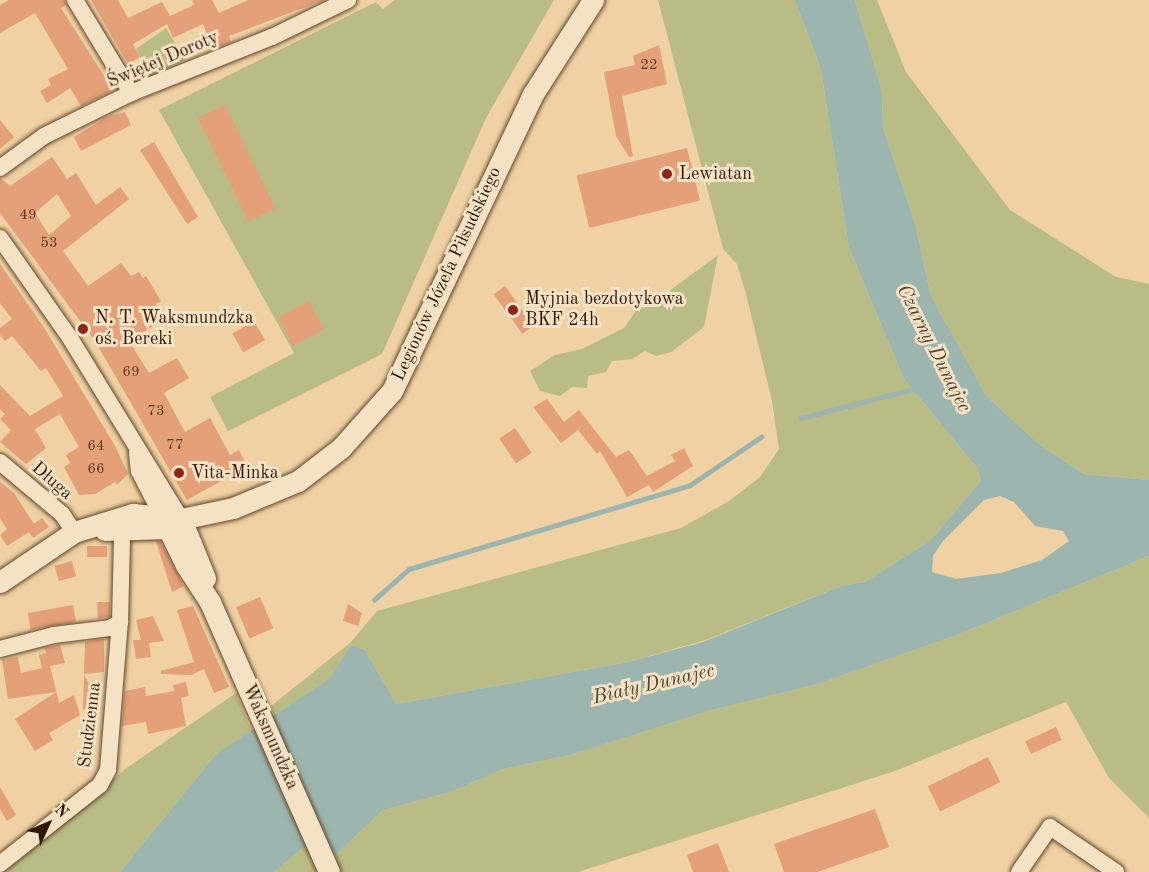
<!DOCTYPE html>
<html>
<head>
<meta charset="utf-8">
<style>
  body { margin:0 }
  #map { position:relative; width:1149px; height:872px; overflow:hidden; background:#efd1a3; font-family:"Old Standard TT",serif }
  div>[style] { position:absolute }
  .green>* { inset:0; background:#b9bc85 }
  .water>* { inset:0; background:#9cb5af }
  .stream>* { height:4.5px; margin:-2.25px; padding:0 2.25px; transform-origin:2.25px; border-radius:2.25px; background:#9cb5af }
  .building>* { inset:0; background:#e4a079; transform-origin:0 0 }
  .roads { filter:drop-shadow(0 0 2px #604629) drop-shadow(0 0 2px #604629) }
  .minor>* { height:16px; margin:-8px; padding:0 8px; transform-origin:8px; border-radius:8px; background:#f5e1c3 }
  .tertiary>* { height:21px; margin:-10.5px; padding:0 10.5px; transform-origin:10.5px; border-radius:10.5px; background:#f5e1c3 }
  .dots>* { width:16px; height:16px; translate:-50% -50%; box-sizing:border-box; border:3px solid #f5e1c3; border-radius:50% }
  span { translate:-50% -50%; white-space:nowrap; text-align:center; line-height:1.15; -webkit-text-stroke:6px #f5e1c3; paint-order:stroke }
  .number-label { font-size:15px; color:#5e391e }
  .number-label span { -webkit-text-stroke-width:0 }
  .street-label { font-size:18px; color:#311700 }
  .poi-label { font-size:18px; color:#311700 }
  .left { translate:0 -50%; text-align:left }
  .water-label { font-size:20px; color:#514635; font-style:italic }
  .north { position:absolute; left:18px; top:794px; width:60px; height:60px; -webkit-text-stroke:4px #f5e1c3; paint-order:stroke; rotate:46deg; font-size:16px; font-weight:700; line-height:24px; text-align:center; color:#311700 }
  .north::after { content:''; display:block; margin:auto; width:21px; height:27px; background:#311700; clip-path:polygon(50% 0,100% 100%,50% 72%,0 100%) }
</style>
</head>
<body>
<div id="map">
  <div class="green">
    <i style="clip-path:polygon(395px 0,554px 0,486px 118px,382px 354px,228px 431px,210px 397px,294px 353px,159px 110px,376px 2px,383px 9px)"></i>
    <i style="clip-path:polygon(658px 0,795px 0,821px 70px,849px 248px,904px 379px,978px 469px,981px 480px,931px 540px,865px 582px,841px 586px,706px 640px,628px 662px,396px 704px,365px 650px,351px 645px,329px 679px,275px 717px,271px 706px,351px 642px,377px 611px,681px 528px,729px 501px,760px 477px,779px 449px,772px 401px,746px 294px,737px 264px,723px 249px)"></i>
    <i style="clip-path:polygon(855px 0,877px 0,906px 72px,1010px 210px,1116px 277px,1149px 284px,1149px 480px,1084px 474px,1039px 444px,987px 397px,931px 296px,915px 223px,883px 128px,882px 91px)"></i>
    <i style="clip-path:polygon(166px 28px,185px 60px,150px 76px,136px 49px)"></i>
    <i style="clip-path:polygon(718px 255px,704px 327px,671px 352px,656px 356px,645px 351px,632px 359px,612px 361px,606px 372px,588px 376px,587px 388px,572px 387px,560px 396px,540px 391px,530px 371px,555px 355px,582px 349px,624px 328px,644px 299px,657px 300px)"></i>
    <i style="clip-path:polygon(1149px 556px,1149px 818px,1109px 778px,1066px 702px,895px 771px,578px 872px,274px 872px,303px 848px,338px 853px,383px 810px,451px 792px,503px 769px,571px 755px,712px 710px,818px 684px,957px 635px)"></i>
    <i style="clip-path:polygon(236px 693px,252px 733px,216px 754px,120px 872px,4px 872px,128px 767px)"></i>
  </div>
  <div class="water">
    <i style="clip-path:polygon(evenodd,795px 0,855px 0,882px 91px,883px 128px,915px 223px,931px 296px,987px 397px,1039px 444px,1084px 474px,1149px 480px,1149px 556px,957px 635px,818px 684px,712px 710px,571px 755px,503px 769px,451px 792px,383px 810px,338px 853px,303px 848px,274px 872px,120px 872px,216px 754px,329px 679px,351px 645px,365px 650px,396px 704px,628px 662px,703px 642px,841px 586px,865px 582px,931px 540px,981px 480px,978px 469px,904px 379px,849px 248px,821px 70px,795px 0,1000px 496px,1014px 502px,1035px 526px,1063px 531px,1069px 541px,1042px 560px,1001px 573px,956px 579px,932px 572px,933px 556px,943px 541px,984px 500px,1000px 496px)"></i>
  </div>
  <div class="stream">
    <i style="left:801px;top:418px;width:120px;rotate:-14.5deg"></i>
    <i style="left:374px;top:600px;width:47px;rotate:-41.5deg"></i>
    <i style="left:409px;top:569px;width:293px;rotate:-16.6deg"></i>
    <i style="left:690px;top:485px;width:86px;rotate:-34.1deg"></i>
  </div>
  <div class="building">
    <i style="clip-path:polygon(9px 0,65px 0,66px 5px,61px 8px,113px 90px,81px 106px,70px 88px,47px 103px,40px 91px,51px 85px,48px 79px,68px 69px,35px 13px,0 33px,0 5px)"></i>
    <i style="clip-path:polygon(91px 0,118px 0,128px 18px,162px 2px,170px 16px,194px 5px,192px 0,212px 0,219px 13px,248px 0,324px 0,229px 36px,231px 42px,213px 49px,203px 24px,173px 38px,167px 24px,133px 44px,140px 57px,128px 64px)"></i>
    <i style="clip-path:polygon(659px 45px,667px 84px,622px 96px,633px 156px,629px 157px,616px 136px,604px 72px,635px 65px,633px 56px)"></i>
    <i style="left:225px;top:105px;width:115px;height:30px;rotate:64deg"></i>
    <i style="clip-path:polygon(125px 112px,131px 125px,81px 151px,74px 137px,107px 117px)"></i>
    <i style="clip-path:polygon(0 120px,14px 137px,0 149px)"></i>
    <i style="clip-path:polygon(154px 142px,198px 217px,187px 224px,140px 150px)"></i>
    <i style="left:687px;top:148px;width:54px;height:114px;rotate:76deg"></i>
    <i style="clip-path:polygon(evenodd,52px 157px,67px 179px,76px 173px,96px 205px,120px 187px,129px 199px,63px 251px,88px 286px,121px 263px,131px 276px,139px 272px,143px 278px,146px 276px,161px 301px,156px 304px,165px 319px,129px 341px,149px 373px,177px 358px,189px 378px,164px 393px,185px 432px,210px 418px,230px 455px,239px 450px,245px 462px,239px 466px,241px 470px,187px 500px,95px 341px,0 213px,0 178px,10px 186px,52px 157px,57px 194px,71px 216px,49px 235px,35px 213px,57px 194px)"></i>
    <i style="clip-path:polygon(0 264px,45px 329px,115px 446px,128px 474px,117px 485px,115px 482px,95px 494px,79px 495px,64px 467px,70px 463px,66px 455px,79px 447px,60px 414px,35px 429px,46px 448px,26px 464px,0 442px,11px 430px,0 419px,5px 414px,0 409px,0 385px,30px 416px,63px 396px,46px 368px,41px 371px,12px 336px,5px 341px,0 335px,0 328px,12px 319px,0 303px)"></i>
    <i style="left:505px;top:286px;width:49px;height:14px;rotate:54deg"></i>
    <i style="left:309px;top:301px;width:32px;height:35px;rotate:62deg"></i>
    <i style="left:254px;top:321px;width:22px;height:25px;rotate:60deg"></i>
    <i style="clip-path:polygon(547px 399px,564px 422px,579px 410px,616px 457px,629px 450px,647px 476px,675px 461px,671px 455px,684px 448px,693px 466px,653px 492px,649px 485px,627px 497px,600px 451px,597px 454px,578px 430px,561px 443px,533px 407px)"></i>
    <i style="left:515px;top:428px;width:30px;height:19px;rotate:56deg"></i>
    <i style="clip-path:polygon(0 482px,14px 493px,34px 524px,42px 518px,49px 527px,33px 538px,29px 532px,7px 546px,0 535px,7px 529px,0 518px)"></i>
    <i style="clip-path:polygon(156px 541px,160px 541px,184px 586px,172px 592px)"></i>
    <i style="left:87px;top:546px;width:20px;height:11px"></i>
    <i style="left:72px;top:561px;width:16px;height:18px;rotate:75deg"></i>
    <i style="left:260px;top:597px;width:34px;height:26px;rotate:67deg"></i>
    <i style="clip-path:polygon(97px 602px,110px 602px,110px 616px,98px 619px)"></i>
    <i style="clip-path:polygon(348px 604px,362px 613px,358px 626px,343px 621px)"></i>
    <i style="left:73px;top:605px;width:17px;height:46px;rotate:80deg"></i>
    <i style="clip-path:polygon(193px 606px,229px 687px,214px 693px,204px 669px,191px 675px,161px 674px,161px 671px,194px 662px,177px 610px)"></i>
    <i style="clip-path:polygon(153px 616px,164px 641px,149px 643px,151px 657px,136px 659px,133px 640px,141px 640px,136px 620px)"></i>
    <i style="clip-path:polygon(104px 639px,104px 672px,84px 674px,85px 642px)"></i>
    <i style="clip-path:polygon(60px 645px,65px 663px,50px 666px,59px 703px,74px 695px,80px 715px,49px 733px,53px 740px,35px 751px,15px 719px,56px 692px,8px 699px,2px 660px,18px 657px,21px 673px,42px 668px,39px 655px,46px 653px,45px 648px)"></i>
    <i style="clip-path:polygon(84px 675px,99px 701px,83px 710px)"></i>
    <i style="clip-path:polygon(186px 682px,189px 696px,181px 698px,186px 726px,148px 734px,146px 722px,122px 726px,125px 691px,145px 687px,146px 696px,174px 691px,173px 685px)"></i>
    <i style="left:1056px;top:727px;width:14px;height:34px;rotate:65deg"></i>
    <i style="left:988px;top:757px;width:28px;height:67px;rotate:64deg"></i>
    <i style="clip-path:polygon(0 787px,16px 815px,7px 821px,0 809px)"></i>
    <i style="clip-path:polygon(875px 809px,889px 847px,817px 872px,784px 872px,774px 844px)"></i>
    <i style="clip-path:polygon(718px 843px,729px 872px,693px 872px,687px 855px)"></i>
  </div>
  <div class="roads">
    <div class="minor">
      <i style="left:75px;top:0;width:109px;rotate:58.9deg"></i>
      <i style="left:0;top:168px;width:54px;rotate:-36deg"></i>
      <i style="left:44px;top:136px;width:97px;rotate:-26.3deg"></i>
      <i style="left:131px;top:93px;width:152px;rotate:-21.7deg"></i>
      <i style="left:272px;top:37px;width:85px;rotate:-26deg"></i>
      <i style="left:0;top:238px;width:122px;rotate:55deg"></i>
      <i style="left:70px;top:338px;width:212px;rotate:58.5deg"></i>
      <i style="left:137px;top:453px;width:18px;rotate:84deg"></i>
      <i style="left:139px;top:471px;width:48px;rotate:62.9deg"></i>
      <i style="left:0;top:462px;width:81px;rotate:40deg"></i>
      <i style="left:62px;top:514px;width:22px;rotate:56deg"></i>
      <i style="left:0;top:649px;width:56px;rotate:-14.5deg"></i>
      <i style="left:54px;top:635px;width:56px;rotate:-7.1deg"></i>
      <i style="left:110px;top:628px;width:12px;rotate:-31deg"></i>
      <i style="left:0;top:864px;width:127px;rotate:-38.3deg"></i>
      <i style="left:100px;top:785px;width:17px;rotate:-62deg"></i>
      <i style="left:108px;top:770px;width:148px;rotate:-85.4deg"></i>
      <i style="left:120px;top:622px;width:80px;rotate:-88.6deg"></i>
      <i style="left:1019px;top:872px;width:55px;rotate:-55.4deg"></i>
      <i style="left:1050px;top:827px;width:80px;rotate:34.3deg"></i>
    </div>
    <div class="tertiary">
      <i style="left:161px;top:514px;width:57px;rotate:63.9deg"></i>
      <i style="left:186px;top:565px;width:44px;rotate:57deg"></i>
      <i style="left:210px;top:602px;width:295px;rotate:66.2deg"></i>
      <i style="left:181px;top:519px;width:64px;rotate:67.9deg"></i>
      <i style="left:105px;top:530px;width:63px;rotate:-1.8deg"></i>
      <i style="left:168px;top:528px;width:13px;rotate:-32deg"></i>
      <i style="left:0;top:582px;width:89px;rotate:-34deg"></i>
      <i style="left:74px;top:532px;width:62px;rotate:-17deg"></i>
      <i style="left:133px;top:514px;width:48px;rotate:5.9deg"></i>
      <i style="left:181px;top:519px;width:53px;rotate:-11.9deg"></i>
      <i style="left:233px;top:508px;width:70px;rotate:-22.6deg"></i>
      <i style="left:298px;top:481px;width:54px;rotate:-37.5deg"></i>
      <i style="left:341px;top:448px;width:76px;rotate:-48.2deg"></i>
      <i style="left:392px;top:391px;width:329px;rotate:-64.6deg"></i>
      <i style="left:533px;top:94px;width:112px;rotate:-57.4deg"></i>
    </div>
  </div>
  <div class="dots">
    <i style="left:667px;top:174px;background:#8f2418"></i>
    <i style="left:513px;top:310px;background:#8f2418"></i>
    <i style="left:83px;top:329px;background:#8f2418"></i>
    <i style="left:179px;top:473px;background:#8f2418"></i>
  </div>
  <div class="number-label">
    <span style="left:649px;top:66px">22</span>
    <span style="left:28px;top:216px">49</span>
    <span style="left:49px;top:244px">53</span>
    <span style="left:131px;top:373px">69</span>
    <span style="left:156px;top:412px">73</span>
    <span style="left:175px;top:446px">77</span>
    <span style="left:96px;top:447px">64</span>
    <span style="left:96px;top:470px">66</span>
  </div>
  <div class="street-label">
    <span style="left:163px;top:60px;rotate:-23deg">Świętej Doroty</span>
    <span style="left:447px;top:274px;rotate:-65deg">Legionów Józefa Piłsudskiego</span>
    <span style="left:52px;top:481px;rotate:41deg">Długa</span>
    <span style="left:90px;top:725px;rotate:-83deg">Studzienna</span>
    <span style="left:270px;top:737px;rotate:66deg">Waksmundzka</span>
  </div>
  <div class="poi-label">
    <span class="left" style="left:679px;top:174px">Lewiatan</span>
    <span class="left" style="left:525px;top:310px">Myjnia bezdotykowa<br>BKF 24h</span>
    <span class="left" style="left:95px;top:329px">N. T. Waksmundzka<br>oś. Bereki</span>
    <span class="left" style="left:191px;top:473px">Vita-Minka</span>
  </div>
  <div class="water-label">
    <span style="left:933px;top:349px;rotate:63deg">Czarny Dunajec</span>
    <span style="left:654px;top:685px;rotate:-13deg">Biały Dunajec</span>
  </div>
  <div class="north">N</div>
</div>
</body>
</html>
